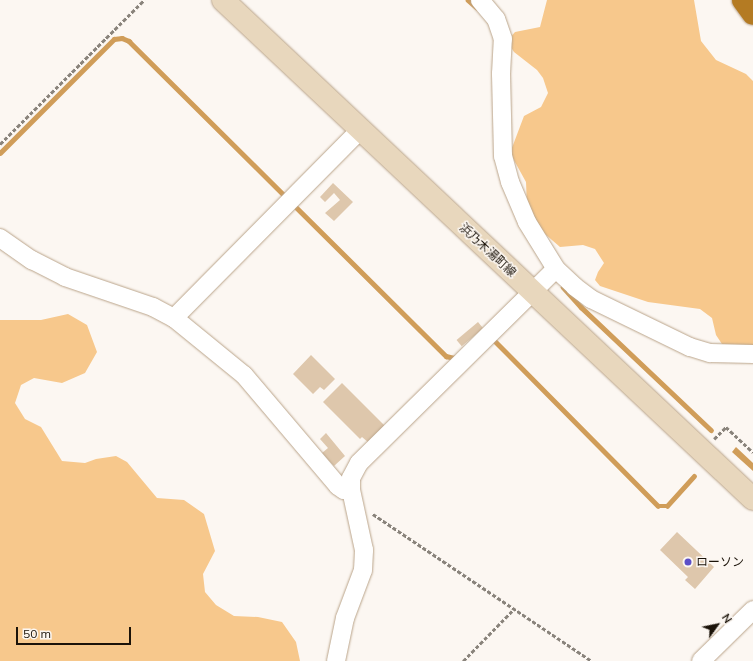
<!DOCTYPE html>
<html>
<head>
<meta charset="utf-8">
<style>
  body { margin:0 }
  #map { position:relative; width:753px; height:661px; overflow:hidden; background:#fcf7f2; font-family:Mulish,"Noto Sans JP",sans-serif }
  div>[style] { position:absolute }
  .green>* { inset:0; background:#f7c88c }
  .water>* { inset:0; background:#d09d59 }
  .stream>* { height:4.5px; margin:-2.25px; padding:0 2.25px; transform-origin:2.25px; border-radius:2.25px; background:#d09d59 }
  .building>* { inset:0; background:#dec7ac; transform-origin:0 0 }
  .path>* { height:2.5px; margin-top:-1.25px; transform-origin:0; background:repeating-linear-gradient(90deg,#89837b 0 4px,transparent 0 6px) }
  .roads { filter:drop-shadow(0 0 1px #baa48a) drop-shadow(0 0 1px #baa48a) }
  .street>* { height:18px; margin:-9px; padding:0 9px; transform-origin:9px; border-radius:9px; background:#fff }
  .secondary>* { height:22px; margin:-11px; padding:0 11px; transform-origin:11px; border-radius:11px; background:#e8d7bd }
  .highway>* { height:22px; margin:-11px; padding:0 11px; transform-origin:11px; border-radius:11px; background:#b47b23 }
  .dots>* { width:11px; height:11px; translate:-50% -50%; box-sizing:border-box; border:2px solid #fcf7f2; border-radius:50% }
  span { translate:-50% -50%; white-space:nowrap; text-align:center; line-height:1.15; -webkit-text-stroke:3px #fcf7f2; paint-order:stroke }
  .street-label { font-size:12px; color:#1b1309 }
  .poi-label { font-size:12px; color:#1b1309 }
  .left { translate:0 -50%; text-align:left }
  .north { position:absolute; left:697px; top:605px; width:40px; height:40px; -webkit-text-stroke:3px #fcf7f2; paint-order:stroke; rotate:57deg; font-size:11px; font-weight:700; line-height:16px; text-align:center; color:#1b1309 }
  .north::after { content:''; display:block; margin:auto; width:14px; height:18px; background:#1b1309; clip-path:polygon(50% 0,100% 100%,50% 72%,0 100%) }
  .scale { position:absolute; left:16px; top:627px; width:115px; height:18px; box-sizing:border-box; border:2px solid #1b1309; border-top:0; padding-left:5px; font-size:12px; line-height:14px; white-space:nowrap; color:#1b1309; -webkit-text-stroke:3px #fcf7f2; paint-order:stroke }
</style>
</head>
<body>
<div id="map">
  <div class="green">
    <i style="clip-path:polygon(547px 0,694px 0,701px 41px,716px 60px,746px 74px,753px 81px,753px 347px,722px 344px,716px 335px,712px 318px,700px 309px,648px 302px,600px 286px,595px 280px,598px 272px,604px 263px,595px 249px,583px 245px,560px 247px,545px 234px,527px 206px,526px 182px,510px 153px,524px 116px,541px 107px,548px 93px,543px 78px,537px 70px,514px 52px,507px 41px,515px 32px,540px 27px)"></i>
    <i style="clip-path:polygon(68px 314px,87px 325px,97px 352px,85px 373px,62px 383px,34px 378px,21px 385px,15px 403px,25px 419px,41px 427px,62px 461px,85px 463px,96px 459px,116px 456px,127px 462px,157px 498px,184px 500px,204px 514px,215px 551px,203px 574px,205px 592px,216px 605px,234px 616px,258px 617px,282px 622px,296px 642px,300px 661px,0 661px,0 320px,41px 320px)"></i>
  </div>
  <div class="water">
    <i style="clip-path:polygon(736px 447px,753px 463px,753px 471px,732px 452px)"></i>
  </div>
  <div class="stream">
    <i style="left:468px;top:0;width:11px;rotate:41deg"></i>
    <i style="left:0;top:153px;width:161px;rotate:-45deg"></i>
    <i style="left:114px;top:39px;width:8px;rotate:-7deg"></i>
    <i style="left:122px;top:38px;width:8px;rotate:23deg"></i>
    <i style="left:129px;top:41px;width:223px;rotate:44.8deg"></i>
    <i style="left:293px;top:204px;width:216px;rotate:44.8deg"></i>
    <i style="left:446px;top:356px;width:8px;rotate:14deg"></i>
    <i style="left:454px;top:358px;width:4px;rotate:-27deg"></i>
    <i style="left:563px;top:287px;width:27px;rotate:48deg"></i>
    <i style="left:581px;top:307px;width:179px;rotate:43.4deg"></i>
    <i style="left:492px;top:338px;width:236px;rotate:45.3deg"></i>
    <i style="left:658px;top:506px;width:9px"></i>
    <i style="left:667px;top:506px;width:40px;rotate:-48deg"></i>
  </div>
  <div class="building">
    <i style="clip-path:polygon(333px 183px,353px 202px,334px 221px,325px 213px,340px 200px,334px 193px,325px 202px,320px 197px)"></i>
    <i style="left:478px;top:322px;width:8px;height:28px;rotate:50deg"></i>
    <i style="clip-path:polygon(311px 355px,335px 379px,324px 390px,320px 387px,313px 394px,293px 374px)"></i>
    <i style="clip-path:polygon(342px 383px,385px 426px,369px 443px,362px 437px,360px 439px,323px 402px)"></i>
    <i style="clip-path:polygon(326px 433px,345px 456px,334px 466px,322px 453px,328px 448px,320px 439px)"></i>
    <i style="clip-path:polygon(677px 532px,714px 567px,695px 589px,685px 580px,688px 577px,660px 550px)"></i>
  </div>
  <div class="path">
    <i style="left:0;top:144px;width:204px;rotate:-45deg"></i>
    <i style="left:714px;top:439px;width:17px;rotate:-45deg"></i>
    <i style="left:726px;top:427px;width:37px;rotate:43deg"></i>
    <i style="left:373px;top:514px;width:264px;rotate:33.9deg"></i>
    <i style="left:463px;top:661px;width:73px;rotate:-45.6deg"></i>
  </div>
  <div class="roads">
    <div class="street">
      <i style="left:0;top:238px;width:39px;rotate:35deg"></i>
      <i style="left:32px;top:260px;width:37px;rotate:27deg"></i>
      <i style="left:65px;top:277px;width:93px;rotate:18.8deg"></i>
      <i style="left:153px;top:307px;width:24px;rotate:28deg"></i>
      <i style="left:174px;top:318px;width:90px;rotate:39.2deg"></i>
      <i style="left:244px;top:375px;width:145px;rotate:49.7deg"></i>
      <i style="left:338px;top:486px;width:7px;rotate:34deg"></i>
      <i style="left:344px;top:490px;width:7px"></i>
      <i style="left:556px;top:269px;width:26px;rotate:43deg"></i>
      <i style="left:575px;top:287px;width:20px;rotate:37deg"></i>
      <i style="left:591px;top:299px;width:110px;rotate:25.9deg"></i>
      <i style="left:690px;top:347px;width:21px;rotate:17deg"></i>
      <i style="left:710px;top:353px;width:43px;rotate:1.3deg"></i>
      <i style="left:174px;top:318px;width:264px;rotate:-45.3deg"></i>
      <i style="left:336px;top:661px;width:44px;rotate:-78.2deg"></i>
      <i style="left:345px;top:618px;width:51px;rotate:-69.4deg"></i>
      <i style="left:363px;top:570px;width:20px;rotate:-87deg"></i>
      <i style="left:364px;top:550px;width:61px;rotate:-102.2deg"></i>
      <i style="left:351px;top:490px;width:12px;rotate:-90deg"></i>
      <i style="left:351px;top:478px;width:17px;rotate:-62deg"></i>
      <i style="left:359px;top:463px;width:276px;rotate:-44.6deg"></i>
      <i style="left:556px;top:269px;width:55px;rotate:-121.7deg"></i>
      <i style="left:527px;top:222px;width:43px;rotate:-113deg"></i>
      <i style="left:510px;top:182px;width:27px;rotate:-105deg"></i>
      <i style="left:503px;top:156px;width:82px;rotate:-91.4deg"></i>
      <i style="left:501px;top:74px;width:35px;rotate:-87deg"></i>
      <i style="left:503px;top:39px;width:21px;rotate:-109deg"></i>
      <i style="left:496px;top:19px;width:25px;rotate:-130deg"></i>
      <i style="left:701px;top:661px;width:73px;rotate:-44.4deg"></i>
    </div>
    <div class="secondary">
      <i style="left:223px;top:0;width:728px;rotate:43.27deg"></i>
    </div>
    <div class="highway">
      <i style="left:743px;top:0;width:17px;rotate:54deg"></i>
    </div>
  </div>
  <div class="dots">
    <i style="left:688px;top:562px;background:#5c4fc8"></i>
  </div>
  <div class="street-label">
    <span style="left:488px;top:250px;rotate:43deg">浜乃木湯町線</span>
  </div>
  <div class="poi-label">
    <span class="left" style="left:696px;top:562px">ローソン</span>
  </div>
  <div class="north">N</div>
  <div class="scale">50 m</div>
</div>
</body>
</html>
